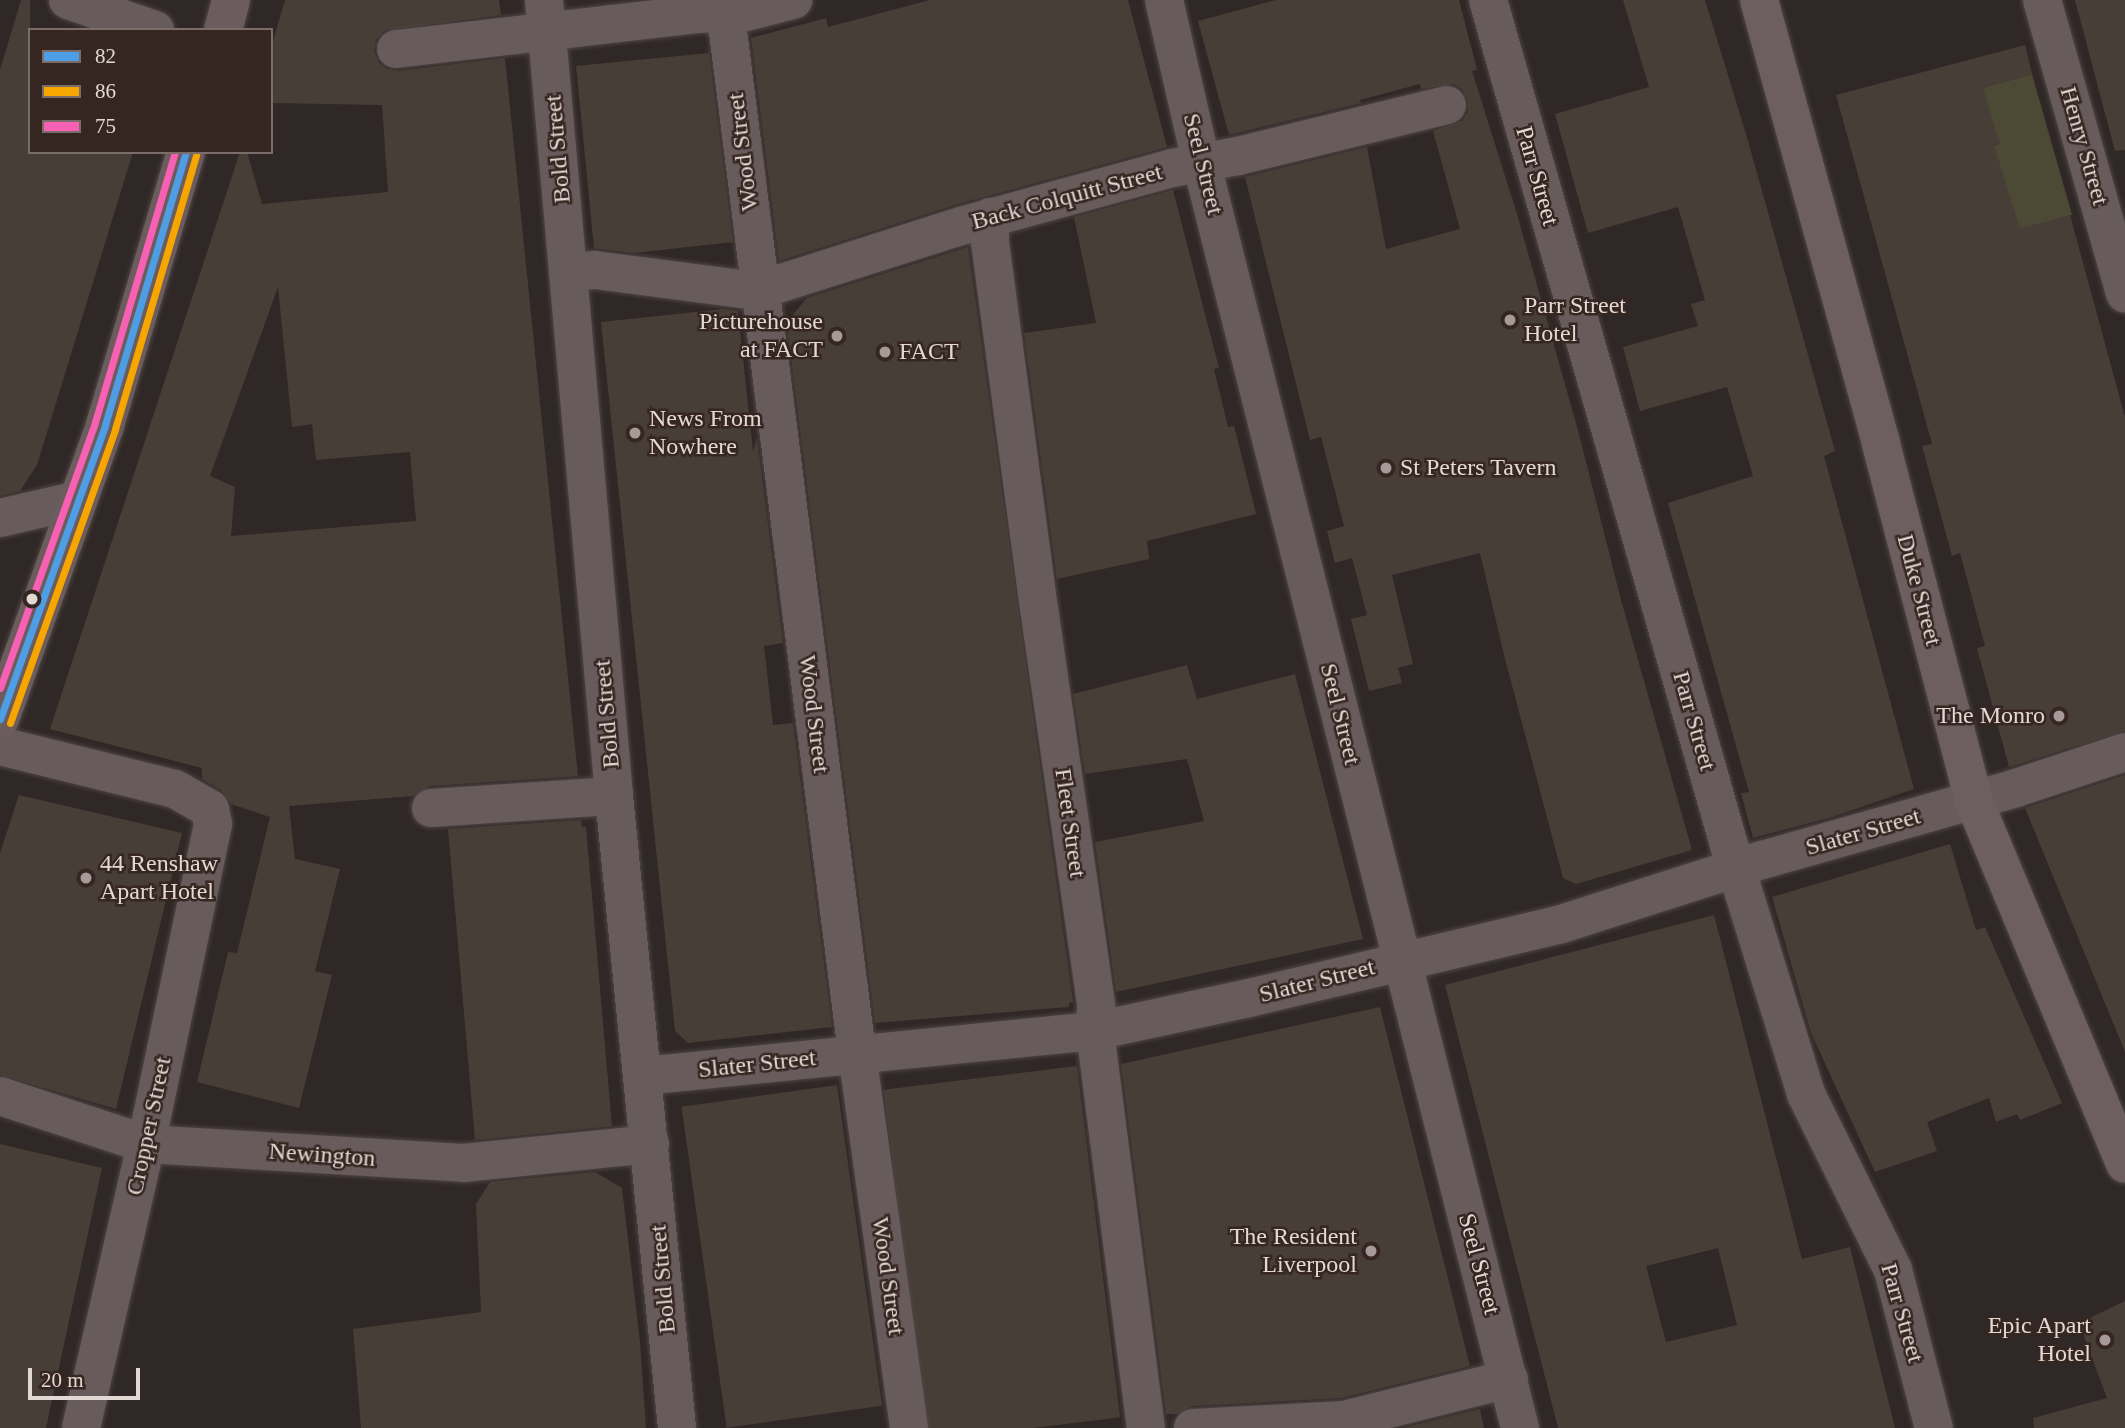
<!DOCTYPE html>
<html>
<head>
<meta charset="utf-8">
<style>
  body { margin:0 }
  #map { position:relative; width:2125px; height:1428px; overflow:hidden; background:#302826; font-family:Georgia,serif }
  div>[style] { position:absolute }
  .green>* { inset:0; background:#4c4a35 }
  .building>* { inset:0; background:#473e37; transform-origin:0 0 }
  .roads { filter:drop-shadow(0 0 2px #4c4543) drop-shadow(0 0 2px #4c4543) }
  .street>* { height:38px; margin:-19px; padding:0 19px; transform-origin:19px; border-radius:19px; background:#675b5c }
  .secondary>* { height:38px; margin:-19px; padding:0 19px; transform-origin:19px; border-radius:19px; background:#6d5e60 }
  .primary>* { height:38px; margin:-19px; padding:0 19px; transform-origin:19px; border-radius:19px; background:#6c5c5d }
  .bus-1>* { height:7px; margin:-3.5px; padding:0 3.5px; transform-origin:3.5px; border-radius:3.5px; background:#4d9ee5 }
  .bus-2>* { height:7px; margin:-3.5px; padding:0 3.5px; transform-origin:3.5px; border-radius:3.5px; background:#f7a600 }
  .bus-3>* { height:7px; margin:-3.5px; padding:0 3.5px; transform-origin:3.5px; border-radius:3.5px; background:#f860b3 }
  .dots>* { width:19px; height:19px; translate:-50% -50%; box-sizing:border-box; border:4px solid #352621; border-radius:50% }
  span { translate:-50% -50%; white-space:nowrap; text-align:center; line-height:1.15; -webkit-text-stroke:5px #352621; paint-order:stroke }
  .street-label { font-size:24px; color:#e2d8d4 }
  .poi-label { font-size:24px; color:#e2d8d4 }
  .left { translate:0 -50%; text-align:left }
  .right { translate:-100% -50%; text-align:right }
  .legend { position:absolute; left:28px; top:28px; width:245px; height:126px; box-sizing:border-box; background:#352621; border:2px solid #7a6d69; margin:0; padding:9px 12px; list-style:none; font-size:21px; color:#e2d8d4 }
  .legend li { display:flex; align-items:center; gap:14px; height:35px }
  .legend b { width:35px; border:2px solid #7a6d69 }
  .scale { position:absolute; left:28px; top:1368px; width:112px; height:32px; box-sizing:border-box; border:4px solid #e2d8d4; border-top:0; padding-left:9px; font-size:21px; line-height:24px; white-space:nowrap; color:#e2d8d4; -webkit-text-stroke:5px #352621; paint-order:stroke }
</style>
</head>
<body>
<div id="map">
  <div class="green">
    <i style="clip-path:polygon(2032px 74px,2072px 215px,2020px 229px,1991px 146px,1999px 144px,1914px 107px)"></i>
  </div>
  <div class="building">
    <i style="clip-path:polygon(21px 0,30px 0,30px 152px,133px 152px,37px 465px,20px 491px,0 496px,0 70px)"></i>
    <i style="clip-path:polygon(evenodd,285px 0,499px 0,501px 15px,384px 31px,376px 40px,374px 51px,379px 63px,387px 69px,398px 71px,505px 58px,578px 776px,430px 786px,413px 796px,289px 806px,295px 859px,340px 869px,315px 971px,332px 975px,299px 1108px,197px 1082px,228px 952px,237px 953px,270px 817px,231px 804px,221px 790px,202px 779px,202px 768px,50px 729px,240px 152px,247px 152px,262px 204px,388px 192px,382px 105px,271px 103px,271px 48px,285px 0,278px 287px,292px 427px,312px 424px,316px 460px,410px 452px,416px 521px,231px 536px,235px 487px,210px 476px,278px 287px)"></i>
    <i style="clip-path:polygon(930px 0,1128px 0,1167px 147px,958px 204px,779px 261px,751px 38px,826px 18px,828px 27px)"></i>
    <i style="clip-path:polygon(1276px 0,1459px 0,1477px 70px,1472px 71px,1517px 214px,1579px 434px,1621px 600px,1692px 850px,1576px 884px,1563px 878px,1504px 655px,1480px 553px,1392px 575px,1413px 664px,1398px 668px,1402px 683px,1369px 691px,1351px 619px,1367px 615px,1352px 558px,1335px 563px,1327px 531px,1344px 526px,1321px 437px,1310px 440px,1245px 177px,1367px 147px,1386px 249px,1460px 229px,1433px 131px,1462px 121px,1468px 112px,1468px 101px,1463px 90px,1454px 84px,1421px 89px,1420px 84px,1360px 100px,1361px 103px,1229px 135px,1198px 21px)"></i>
    <i style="clip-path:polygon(1623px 0,1705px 0,1746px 134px,1835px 451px,1824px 456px,1914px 789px,1832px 817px,1753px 838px,1741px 793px,1749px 792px,1668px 503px,1753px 476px,1727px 387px,1640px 411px,1623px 347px,1698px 326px,1691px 304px,1705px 300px,1678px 207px,1588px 233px,1555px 114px,1649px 87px)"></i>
    <i style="clip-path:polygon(2075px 0,2125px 0,2125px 150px,2115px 151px)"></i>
    <i style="clip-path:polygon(2025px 45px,2032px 74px,1983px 88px,2000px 144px,1994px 145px,2020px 229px,2070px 215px,2125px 417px,2125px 731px,2009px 767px,1977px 648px,1985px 646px,1960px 553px,1952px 556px,1922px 446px,1932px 444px,1836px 95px)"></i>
    <i style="clip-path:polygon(709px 53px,733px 242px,634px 253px,594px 248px,576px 66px)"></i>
    <i style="clip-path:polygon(1173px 190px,1219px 368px,1214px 369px,1228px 427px,1234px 426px,1256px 514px,1147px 541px,1149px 559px,1057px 579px,1024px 333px,1096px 323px,1074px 217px)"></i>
    <i style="clip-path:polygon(968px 247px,1073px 1002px,1069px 1003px,1069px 1007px,875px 1023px,788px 334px,794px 313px,807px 298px)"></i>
    <i style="clip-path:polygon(724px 309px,738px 311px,753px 451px,757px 438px,783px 643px,764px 646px,773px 725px,793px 723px,832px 1027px,688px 1043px,675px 1031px,601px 322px)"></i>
    <i style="clip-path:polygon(1187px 665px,1197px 699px,1295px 674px,1363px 939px,1116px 992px,1095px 842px,1204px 821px,1187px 759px,1085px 774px,1073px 694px)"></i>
    <i style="clip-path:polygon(2125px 775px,2125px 1052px,2025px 808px)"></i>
    <i style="clip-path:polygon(19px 795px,182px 833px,116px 1109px,0 1075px,0 853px)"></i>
    <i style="clip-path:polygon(581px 820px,582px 827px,586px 827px,612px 1126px,475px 1140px,448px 829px)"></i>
    <i style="clip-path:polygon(1950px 844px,1976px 930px,1985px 927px,2062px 1103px,2020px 1120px,2017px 1114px,1996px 1122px,1989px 1098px,1927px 1122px,1937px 1151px,1875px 1172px,1811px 1033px,1772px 897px)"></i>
    <i style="clip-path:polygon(evenodd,1714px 915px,1802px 1259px,1850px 1247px,1895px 1428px,1558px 1428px,1445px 985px,1714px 915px,1718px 1248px,1737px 1325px,1666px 1342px,1646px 1266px,1718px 1248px)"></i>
    <i style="clip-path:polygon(1380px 1007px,1470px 1366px,1341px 1398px,1192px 1406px,1177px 1414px,1166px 1414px,1121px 1064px)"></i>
    <i style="left:1077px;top:1066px;width:354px;height:195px;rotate:83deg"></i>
    <i style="left:837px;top:1085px;width:324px;height:157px;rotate:82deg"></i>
    <i style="clip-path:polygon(0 1144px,102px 1168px,46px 1428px,0 1428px)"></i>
    <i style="clip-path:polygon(595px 1172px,622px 1188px,640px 1342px,646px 1428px,361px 1428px,353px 1329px,481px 1312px,476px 1204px,490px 1182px)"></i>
    <i style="clip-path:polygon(2125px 1301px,2125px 1428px,2034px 1428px,2033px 1418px,2107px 1398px,2079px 1323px)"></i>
    <i style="clip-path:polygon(1480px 1409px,1484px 1428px,1403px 1428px)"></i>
  </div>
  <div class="roads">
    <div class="street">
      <i style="left:68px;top:0;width:92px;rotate:19deg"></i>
      <i style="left:544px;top:0;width:799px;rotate:84.97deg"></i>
      <i style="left:614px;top:796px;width:635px;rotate:84.31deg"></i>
      <i style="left:724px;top:0;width:1061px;rotate:82.8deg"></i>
      <i style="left:857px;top:1053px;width:379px;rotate:82.1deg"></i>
      <i style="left:1164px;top:0;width:165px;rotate:77.1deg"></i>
      <i style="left:1201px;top:161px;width:1307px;rotate:75.87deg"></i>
      <i style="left:1488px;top:0;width:879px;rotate:74.08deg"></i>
      <i style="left:1729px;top:845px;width:261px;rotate:72.8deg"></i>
      <i style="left:1806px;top:1094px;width:196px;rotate:63.7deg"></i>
      <i style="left:1893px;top:1270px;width:163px;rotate:75.5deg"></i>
      <i style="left:2042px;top:0;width:305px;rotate:74.2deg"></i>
      <i style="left:396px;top:49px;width:305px;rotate:-6.6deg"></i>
      <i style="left:699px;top:14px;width:47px;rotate:-2.4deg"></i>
      <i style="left:746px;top:12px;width:49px;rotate:-14.3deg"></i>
      <i style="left:990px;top:217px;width:25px;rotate:90deg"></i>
      <i style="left:990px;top:242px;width:369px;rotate:82.4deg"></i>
      <i style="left:1039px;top:608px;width:402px;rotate:81.8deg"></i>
      <i style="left:1096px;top:1006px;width:25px;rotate:92deg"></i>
      <i style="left:1095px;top:1031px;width:400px;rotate:82.7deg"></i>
      <i style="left:570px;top:272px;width:25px;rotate:-5deg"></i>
      <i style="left:595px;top:270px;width:156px;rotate:7.4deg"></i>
      <i style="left:772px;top:286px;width:201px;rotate:-17.6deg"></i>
      <i style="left:964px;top:225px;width:216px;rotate:-15.3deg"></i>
      <i style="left:1172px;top:168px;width:67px;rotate:-10.3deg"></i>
      <i style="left:1238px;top:156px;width:215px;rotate:-13.7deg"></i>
      <i style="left:0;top:518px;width:80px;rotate:-13deg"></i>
      <i style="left:0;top:746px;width:180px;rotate:13.8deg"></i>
      <i style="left:175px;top:789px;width:40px;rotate:29.7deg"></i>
      <i style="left:210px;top:809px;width:15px;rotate:79deg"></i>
      <i style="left:213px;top:824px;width:327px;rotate:101.8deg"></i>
      <i style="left:146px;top:1144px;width:291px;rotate:102.9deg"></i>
      <i style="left:431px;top:808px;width:183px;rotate:-3.8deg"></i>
      <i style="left:643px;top:1076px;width:454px;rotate:-5.7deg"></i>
      <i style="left:1095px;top:1031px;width:157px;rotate:-12.1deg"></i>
      <i style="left:1249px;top:998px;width:321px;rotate:-13.3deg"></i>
      <i style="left:1561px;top:924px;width:211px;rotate:-17.7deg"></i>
      <i style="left:1762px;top:860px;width:264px;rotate:-15.8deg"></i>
      <i style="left:2016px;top:788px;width:115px;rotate:-18.3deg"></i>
      <i style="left:0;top:1096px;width:154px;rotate:18.2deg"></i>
      <i style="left:146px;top:1144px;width:318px;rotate:3.4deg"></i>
      <i style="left:463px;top:1163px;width:188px;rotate:-5.8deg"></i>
      <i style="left:1193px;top:1428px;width:151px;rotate:-3deg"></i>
      <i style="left:1344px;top:1420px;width:170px;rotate:-14deg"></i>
    </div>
    <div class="secondary">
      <i style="left:1759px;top:0;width:460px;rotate:74.6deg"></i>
      <i style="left:1881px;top:444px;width:369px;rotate:75.4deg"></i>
      <i style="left:1974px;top:801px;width:393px;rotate:67.4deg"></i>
    </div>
    <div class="primary">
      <i style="left:223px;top:30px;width:31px;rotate:-75deg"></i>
      <i style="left:0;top:719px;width:312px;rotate:-70.3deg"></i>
      <i style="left:105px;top:425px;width:285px;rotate:-73.5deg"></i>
    </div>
  </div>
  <div class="bus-1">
    <i style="left:0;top:719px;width:312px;rotate:-70.3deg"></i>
    <i style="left:105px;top:425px;width:285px;rotate:-73.5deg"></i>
  </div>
  <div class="bus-2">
    <i style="left:10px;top:723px;width:312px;rotate:-70.3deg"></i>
    <i style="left:115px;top:429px;width:286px;rotate:-73.5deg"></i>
  </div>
  <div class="bus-3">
    <i style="left:0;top:688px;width:282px;rotate:-70.3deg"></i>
    <i style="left:95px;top:422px;width:282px;rotate:-73.5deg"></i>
  </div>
  <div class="dots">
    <i style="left:1510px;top:320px;background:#a49a97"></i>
    <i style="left:837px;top:336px;background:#a49a97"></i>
    <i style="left:885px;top:352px;background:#a49a97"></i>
    <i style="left:635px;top:433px;background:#a49a97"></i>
    <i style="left:1386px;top:468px;background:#a49a97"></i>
    <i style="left:32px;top:599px;background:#e2d8d4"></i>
    <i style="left:2059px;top:716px;background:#a49a97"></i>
    <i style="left:86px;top:878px;background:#a49a97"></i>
    <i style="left:1371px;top:1251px;background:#a49a97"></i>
    <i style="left:2105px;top:1340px;background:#a49a97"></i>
  </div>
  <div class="street-label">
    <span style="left:2084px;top:146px;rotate:74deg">Henry Street</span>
    <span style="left:558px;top:149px;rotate:-95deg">Bold Street</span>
    <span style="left:743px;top:152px;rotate:-97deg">Wood Street</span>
    <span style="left:1203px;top:164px;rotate:76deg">Seel Street</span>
    <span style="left:1537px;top:176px;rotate:74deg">Parr Street</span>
    <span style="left:1067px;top:197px;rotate:-15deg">Back Colquitt Street</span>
    <span style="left:1919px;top:590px;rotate:75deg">Duke Street</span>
    <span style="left:607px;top:714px;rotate:-95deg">Bold Street</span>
    <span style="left:814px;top:714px;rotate:83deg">Wood Street</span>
    <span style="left:1340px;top:714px;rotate:76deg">Seel Street</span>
    <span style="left:1694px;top:721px;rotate:74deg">Parr Street</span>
    <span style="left:1070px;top:823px;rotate:82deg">Fleet Street</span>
    <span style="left:1863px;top:832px;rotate:-16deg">Slater Street</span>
    <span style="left:1317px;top:981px;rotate:-14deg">Slater Street</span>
    <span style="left:757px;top:1064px;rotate:-6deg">Slater Street</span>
    <span style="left:149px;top:1126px;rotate:-78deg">Cropper Street</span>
    <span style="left:322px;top:1155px;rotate:4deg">Newington</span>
    <span style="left:1479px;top:1264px;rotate:75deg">Seel Street</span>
    <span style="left:888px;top:1276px;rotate:82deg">Wood Street</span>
    <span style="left:663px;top:1279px;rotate:-95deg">Bold Street</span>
    <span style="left:1902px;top:1313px;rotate:74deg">Parr Street</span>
  </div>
  <div class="poi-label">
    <span class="left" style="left:1524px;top:320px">Parr Street<br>Hotel</span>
    <span class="right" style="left:823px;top:336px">Picturehouse<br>at FACT</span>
    <span class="left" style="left:899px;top:352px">FACT</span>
    <span class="left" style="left:649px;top:433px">News From<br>Nowhere</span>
    <span class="left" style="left:1400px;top:468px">St Peters Tavern</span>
    <span class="right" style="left:2045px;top:716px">The Monro</span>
    <span class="left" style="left:100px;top:878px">44 Renshaw<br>Apart Hotel</span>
    <span class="right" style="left:1357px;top:1251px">The Resident<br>Liverpool</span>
    <span class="right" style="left:2091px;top:1340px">Epic Apart<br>Hotel</span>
  </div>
  <ul class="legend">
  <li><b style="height:9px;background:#4d9ee5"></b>82</li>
  <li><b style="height:9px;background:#f7a600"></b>86</li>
  <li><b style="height:9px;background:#f860b3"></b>75</li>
  </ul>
  <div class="scale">20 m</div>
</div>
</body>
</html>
